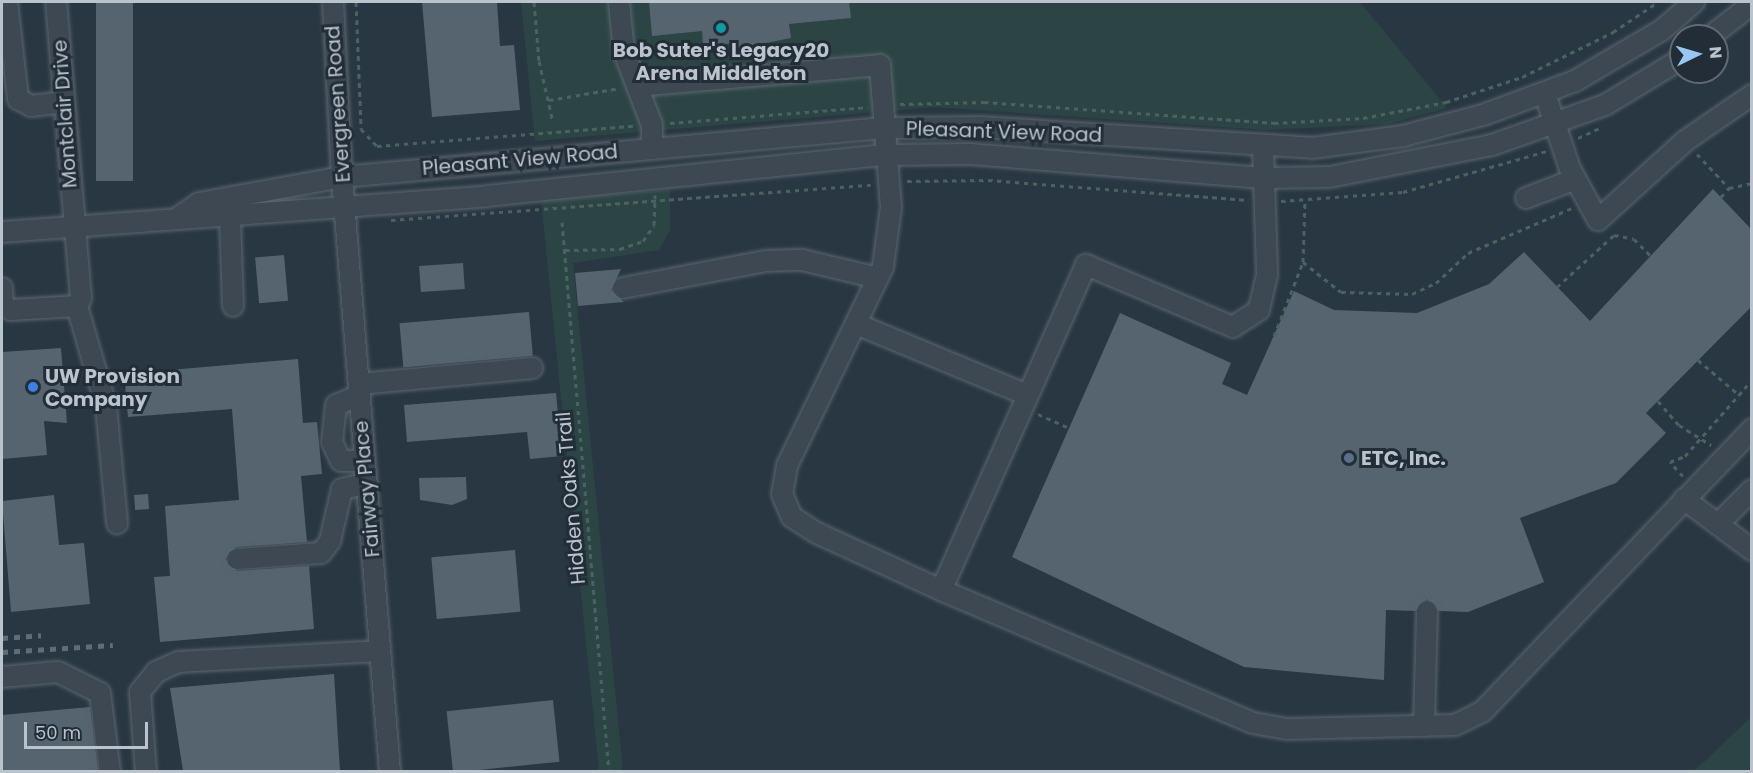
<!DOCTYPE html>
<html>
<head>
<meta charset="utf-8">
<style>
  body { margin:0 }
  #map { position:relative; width:1753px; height:773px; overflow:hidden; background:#293742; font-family:Poppins,sans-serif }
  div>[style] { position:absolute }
  .green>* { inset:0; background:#2c4544 }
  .building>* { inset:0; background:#55646f; transform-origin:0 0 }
  .path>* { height:3px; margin-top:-1.5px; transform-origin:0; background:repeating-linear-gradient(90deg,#4c6161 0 4.5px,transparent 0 9px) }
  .roads { filter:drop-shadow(0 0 2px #5c666f) drop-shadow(0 0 2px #5c666f) }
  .minor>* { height:20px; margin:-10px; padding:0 10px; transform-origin:10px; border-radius:10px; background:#3d4852 }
  .rail>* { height:4.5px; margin-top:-2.25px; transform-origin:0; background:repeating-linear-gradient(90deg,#606d78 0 6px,transparent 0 12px) }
  .dots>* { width:16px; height:16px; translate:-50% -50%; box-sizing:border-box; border:3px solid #222d37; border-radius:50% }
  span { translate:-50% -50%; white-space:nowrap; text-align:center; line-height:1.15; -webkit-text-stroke:6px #222d37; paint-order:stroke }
  .poi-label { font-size:20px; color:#bbc3cc; font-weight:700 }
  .left { translate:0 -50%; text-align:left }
  .street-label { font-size:20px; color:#bbc3cc }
  .frame { position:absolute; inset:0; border:3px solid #bbc3cc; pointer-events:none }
  .north { position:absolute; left:1669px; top:24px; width:60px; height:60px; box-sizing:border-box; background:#222d37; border:2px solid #5f6973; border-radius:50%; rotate:85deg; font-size:16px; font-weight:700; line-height:24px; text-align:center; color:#bbc3cc }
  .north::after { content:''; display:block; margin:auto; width:21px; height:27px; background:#99c6f2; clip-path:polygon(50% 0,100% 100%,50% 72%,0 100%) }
  .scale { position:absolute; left:24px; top:722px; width:124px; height:27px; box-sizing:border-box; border:3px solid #bbc3cc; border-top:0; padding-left:8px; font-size:18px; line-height:21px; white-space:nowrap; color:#bbc3cc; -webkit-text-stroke:4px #222d37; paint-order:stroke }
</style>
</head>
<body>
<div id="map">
  <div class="green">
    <i style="clip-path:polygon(521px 2px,1360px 2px,1447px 108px,1388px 124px,1267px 130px,934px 107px,535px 141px)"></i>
    <i style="clip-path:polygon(670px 190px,670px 230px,659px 250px,573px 263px,623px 771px,599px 771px,541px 200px)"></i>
    <i style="clip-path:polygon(1751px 717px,1751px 771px,1693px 771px,1705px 761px)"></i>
  </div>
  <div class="building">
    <i style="left:96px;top:2px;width:37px;height:179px"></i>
    <i style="clip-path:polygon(422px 2px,497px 2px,500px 46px,514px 45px,520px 110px,432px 117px)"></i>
    <i style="clip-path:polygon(649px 2px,849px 2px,851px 18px,789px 24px,791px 38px,736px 49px,735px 43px,703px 46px,702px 31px,652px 36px)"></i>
    <i style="clip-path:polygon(1713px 189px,1752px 230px,1752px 306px,1646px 413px,1666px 433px,1616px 483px,1520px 518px,1544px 582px,1468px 612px,1439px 611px,1427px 599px,1415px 611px,1386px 610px,1384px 680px,1244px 667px,1012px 557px,1120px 313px,1231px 363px,1222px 384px,1247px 395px,1294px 291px,1334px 310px,1417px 313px,1489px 284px,1524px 252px,1590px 321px)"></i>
    <i style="left:284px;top:255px;width:46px;height:29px;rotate:85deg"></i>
    <i style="left:463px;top:263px;width:26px;height:44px;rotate:86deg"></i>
    <i style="clip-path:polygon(621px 269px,611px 290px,624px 302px,578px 306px,575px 273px)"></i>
    <i style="left:529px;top:312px;width:44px;height:130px;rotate:85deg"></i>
    <i style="clip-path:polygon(61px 348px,67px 423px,44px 421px,47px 455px,2px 459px,2px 352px)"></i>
    <i style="clip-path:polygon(298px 359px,303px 423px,317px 422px,322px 474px,301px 476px,307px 542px,236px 547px,225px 559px,237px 571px,309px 566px,314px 629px,160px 642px,154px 577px,170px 576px,165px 506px,239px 500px,232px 409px,128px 417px,124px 374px)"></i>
    <i style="clip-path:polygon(556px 393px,562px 456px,530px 459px,527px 432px,407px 442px,404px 405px)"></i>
    <i style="clip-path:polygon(466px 477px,467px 499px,452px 505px,420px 500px,419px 478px)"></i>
    <i style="left:148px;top:494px;width:15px;height:14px;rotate:86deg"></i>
    <i style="clip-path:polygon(54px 495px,59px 545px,84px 543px,90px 604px,11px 612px,2px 501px)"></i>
    <i style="left:515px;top:550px;width:62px;height:84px;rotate:85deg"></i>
    <i style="clip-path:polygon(334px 674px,340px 771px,183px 771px,170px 688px)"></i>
    <i style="left:553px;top:700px;width:62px;height:107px;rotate:84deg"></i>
    <i style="clip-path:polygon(90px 707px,98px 771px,2px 771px,2px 715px)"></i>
  </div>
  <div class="path">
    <i style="left:356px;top:2px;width:127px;rotate:87.7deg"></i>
    <i style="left:361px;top:129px;width:23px;rotate:47deg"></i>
    <i style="left:377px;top:146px;width:257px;rotate:-4.5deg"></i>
    <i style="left:534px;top:2px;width:59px;rotate:85.2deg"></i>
    <i style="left:539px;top:61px;width:63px;rotate:77.1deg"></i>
    <i style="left:549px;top:100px;width:72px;rotate:-9.6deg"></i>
    <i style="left:900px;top:104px;width:84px;rotate:-1.4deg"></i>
    <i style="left:984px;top:102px;width:291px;rotate:4.1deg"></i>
    <i style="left:1274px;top:123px;width:89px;rotate:-3.2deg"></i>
    <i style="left:1363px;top:118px;width:85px;rotate:-10.9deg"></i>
    <i style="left:1446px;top:102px;width:80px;rotate:-18.2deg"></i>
    <i style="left:1522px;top:77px;width:102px;rotate:-26.3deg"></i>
    <i style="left:1613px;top:32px;width:54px;rotate:-33.7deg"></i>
    <i style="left:670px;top:123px;width:198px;rotate:-4.6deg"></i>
    <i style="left:1578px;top:138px;width:23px;rotate:-25deg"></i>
    <i style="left:1697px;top:154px;width:47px;rotate:46.7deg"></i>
    <i style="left:907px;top:181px;width:81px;rotate:-0.7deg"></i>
    <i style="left:988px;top:180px;width:261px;rotate:4.4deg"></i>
    <i style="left:1721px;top:197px;width:12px;rotate:-48deg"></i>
    <i style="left:1729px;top:188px;width:24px;rotate:-12deg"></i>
    <i style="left:1281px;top:201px;width:122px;rotate:-4.2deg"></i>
    <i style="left:1403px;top:192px;width:150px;rotate:-15.9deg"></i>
    <i style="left:391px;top:220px;width:481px;rotate:-4.2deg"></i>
    <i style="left:562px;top:222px;width:552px;rotate:85.12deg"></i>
    <i style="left:565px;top:250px;width:55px;rotate:-1deg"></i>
    <i style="left:620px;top:249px;width:24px;rotate:-19deg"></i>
    <i style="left:643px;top:241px;width:19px;rotate:-55deg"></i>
    <i style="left:654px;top:225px;width:30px;rotate:-88deg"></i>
    <i style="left:1303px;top:262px;width:48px;rotate:38.3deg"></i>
    <i style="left:1341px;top:292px;width:71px;rotate:1.6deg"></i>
    <i style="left:1412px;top:294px;width:26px;rotate:-25deg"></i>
    <i style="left:1436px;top:283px;width:44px;rotate:-43.2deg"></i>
    <i style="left:1468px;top:253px;width:113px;rotate:-23.4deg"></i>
    <i style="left:1557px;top:287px;width:77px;rotate:-42.4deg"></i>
    <i style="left:1614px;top:235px;width:20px;rotate:11deg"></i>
    <i style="left:1634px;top:239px;width:24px;rotate:45deg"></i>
    <i style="left:1274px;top:336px;width:79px;rotate:-68.6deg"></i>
    <i style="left:1303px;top:262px;width:62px;rotate:-88.2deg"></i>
    <i style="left:1698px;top:360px;width:52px;rotate:40.4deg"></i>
    <i style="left:1658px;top:401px;width:32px;rotate:49deg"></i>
    <i style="left:1679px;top:425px;width:38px;rotate:32deg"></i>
    <i style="left:1038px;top:414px;width:34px;rotate:24deg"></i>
    <i style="left:1683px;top:476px;width:19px;rotate:-133deg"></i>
    <i style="left:1670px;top:462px;width:16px;rotate:-22deg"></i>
    <i style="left:1685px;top:456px;width:101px;rotate:-48.6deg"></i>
  </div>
  <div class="roads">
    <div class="minor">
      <i style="left:7px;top:2px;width:98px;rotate:83.5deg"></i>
      <i style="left:18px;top:99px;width:15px;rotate:28deg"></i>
      <i style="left:31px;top:106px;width:33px;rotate:-7deg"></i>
      <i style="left:333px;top:2px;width:175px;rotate:87.1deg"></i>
      <i style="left:342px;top:177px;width:597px;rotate:85.39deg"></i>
      <i style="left:619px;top:2px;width:50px;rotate:84.3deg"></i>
      <i style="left:624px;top:52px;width:78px;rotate:69deg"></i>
      <i style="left:652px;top:125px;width:24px;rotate:90deg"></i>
      <i style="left:1711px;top:36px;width:52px;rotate:-38deg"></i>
      <i style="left:637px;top:86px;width:244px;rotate:-4.9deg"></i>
      <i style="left:880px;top:65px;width:142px;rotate:85.6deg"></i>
      <i style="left:891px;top:207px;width:61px;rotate:97.6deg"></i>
      <i style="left:883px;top:267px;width:221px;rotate:115.8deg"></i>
      <i style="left:787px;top:466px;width:28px;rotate:100deg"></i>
      <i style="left:782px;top:494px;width:25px;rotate:67deg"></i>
      <i style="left:792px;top:517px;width:30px;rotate:33deg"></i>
      <i style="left:817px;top:533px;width:136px;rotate:24.7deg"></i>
      <i style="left:1545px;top:94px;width:79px;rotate:71.6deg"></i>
      <i style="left:1570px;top:169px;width:58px;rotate:61.2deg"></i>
      <i style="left:1598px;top:220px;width:118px;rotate:-42.2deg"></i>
      <i style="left:1685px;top:141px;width:81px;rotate:-34.5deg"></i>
      <i style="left:1263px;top:145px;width:130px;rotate:88.2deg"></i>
      <i style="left:1267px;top:275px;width:36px;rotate:103deg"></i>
      <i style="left:1259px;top:310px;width:31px;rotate:147deg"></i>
      <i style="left:1233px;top:327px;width:160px;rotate:-157.1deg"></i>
      <i style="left:1086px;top:265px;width:356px;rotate:114deg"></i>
      <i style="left:941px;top:590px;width:339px;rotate:23.1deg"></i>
      <i style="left:1253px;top:723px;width:35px;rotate:10deg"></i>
      <i style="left:1287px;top:729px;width:168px;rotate:-1.4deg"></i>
      <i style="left:1455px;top:725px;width:30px;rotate:-26deg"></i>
      <i style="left:1482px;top:712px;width:391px;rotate:-46.3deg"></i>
      <i style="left:1526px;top:198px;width:53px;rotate:-20.8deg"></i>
      <i style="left:180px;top:216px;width:23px;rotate:-34deg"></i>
      <i style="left:199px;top:203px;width:145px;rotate:-10.3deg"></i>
      <i style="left:342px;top:177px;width:544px;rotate:-5.17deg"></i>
      <i style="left:884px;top:128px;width:97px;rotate:-0.6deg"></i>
      <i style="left:981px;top:127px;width:332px;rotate:3.6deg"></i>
      <i style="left:1312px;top:148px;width:92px;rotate:-7.5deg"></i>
      <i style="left:1403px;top:136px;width:83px;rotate:-14.7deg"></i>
      <i style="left:1483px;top:115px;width:98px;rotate:-20.3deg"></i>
      <i style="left:1575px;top:81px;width:101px;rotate:-30.4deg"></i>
      <i style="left:1662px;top:30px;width:43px;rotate:-41.2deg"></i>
      <i style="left:230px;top:218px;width:88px;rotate:88deg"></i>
      <i style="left:2px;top:232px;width:486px;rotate:-4.2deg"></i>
      <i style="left:487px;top:196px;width:402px;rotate:-5.9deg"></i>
      <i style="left:887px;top:155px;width:83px;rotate:-0.7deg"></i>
      <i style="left:970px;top:154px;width:296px;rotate:4.7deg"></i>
      <i style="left:1265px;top:178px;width:65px;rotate:-0.9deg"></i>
      <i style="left:1330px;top:177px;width:165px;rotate:-11.2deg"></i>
      <i style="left:1492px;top:145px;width:120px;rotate:-19.5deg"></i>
      <i style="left:1605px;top:105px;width:89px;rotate:-31.2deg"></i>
      <i style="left:2px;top:288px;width:17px;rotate:87deg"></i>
      <i style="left:3px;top:305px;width:9px;rotate:32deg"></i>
      <i style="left:11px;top:310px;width:66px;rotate:-3.5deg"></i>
      <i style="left:77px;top:306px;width:9px;rotate:-63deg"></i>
      <i style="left:81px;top:298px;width:297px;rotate:-94.8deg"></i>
      <i style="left:623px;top:288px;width:146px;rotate:-10.7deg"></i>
      <i style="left:766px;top:261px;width:36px;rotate:-2deg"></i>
      <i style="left:802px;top:260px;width:78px;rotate:13.3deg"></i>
      <i style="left:77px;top:306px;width:104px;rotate:73.8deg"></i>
      <i style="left:106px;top:406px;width:118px;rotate:84.6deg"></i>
      <i style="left:859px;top:325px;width:182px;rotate:22.6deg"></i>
      <i style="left:359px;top:384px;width:174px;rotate:-5.3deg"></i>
      <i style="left:360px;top:395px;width:26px;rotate:157deg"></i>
      <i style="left:336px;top:405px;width:37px;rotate:96deg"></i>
      <i style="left:332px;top:442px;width:21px;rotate:65deg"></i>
      <i style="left:341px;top:461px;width:24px"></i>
      <i style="left:1684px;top:499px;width:85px;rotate:36.9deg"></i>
      <i style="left:1718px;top:524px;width:48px;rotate:-45deg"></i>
      <i style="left:237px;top:559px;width:84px;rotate:-4.1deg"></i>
      <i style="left:321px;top:553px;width:15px;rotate:-53deg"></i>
      <i style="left:330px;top:541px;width:53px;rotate:-77deg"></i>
      <i style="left:342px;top:489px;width:26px;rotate:-13deg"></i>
      <i style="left:2px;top:677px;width:56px;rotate:-5.1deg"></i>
      <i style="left:58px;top:672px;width:47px;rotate:26.6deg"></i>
      <i style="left:100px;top:693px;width:80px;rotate:82.8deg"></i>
      <i style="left:1424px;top:726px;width:115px;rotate:-88.5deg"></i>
      <i style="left:146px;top:772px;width:80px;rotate:-94.3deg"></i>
      <i style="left:140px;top:692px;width:26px;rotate:-51deg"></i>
      <i style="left:156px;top:672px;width:24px;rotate:-24deg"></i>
      <i style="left:178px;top:662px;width:202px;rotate:-3.1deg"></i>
    </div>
  </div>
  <div class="rail">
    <i style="left:2px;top:638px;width:39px;rotate:-4deg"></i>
    <i style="left:2px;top:652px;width:111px;rotate:-3.6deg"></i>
  </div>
  <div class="dots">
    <i style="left:721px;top:28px;background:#0f9aa8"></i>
    <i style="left:33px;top:387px;background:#3f7fe0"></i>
    <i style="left:1349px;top:458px;background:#5c6f8a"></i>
  </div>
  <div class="poi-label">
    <span style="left:721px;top:62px">Bob Suter's Legacy20<br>Arena Middleton</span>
    <span class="left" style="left:45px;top:388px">UW Provision<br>Company</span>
    <span class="left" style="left:1361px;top:458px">ETC, Inc.</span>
  </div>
  <div class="street-label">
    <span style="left:338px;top:104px;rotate:-94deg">Evergreen Road</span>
    <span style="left:65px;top:114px;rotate:-94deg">Montclair Drive</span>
    <span style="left:1004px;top:132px;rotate:2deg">Pleasant View Road</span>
    <span style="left:520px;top:160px;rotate:-5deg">Pleasant View Road</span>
    <span style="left:367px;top:489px;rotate:-95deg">Fairway Place</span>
    <span style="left:571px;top:498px;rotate:-95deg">Hidden Oaks Trail</span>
  </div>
  <div class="frame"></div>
  <div class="north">N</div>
  <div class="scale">50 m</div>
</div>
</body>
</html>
